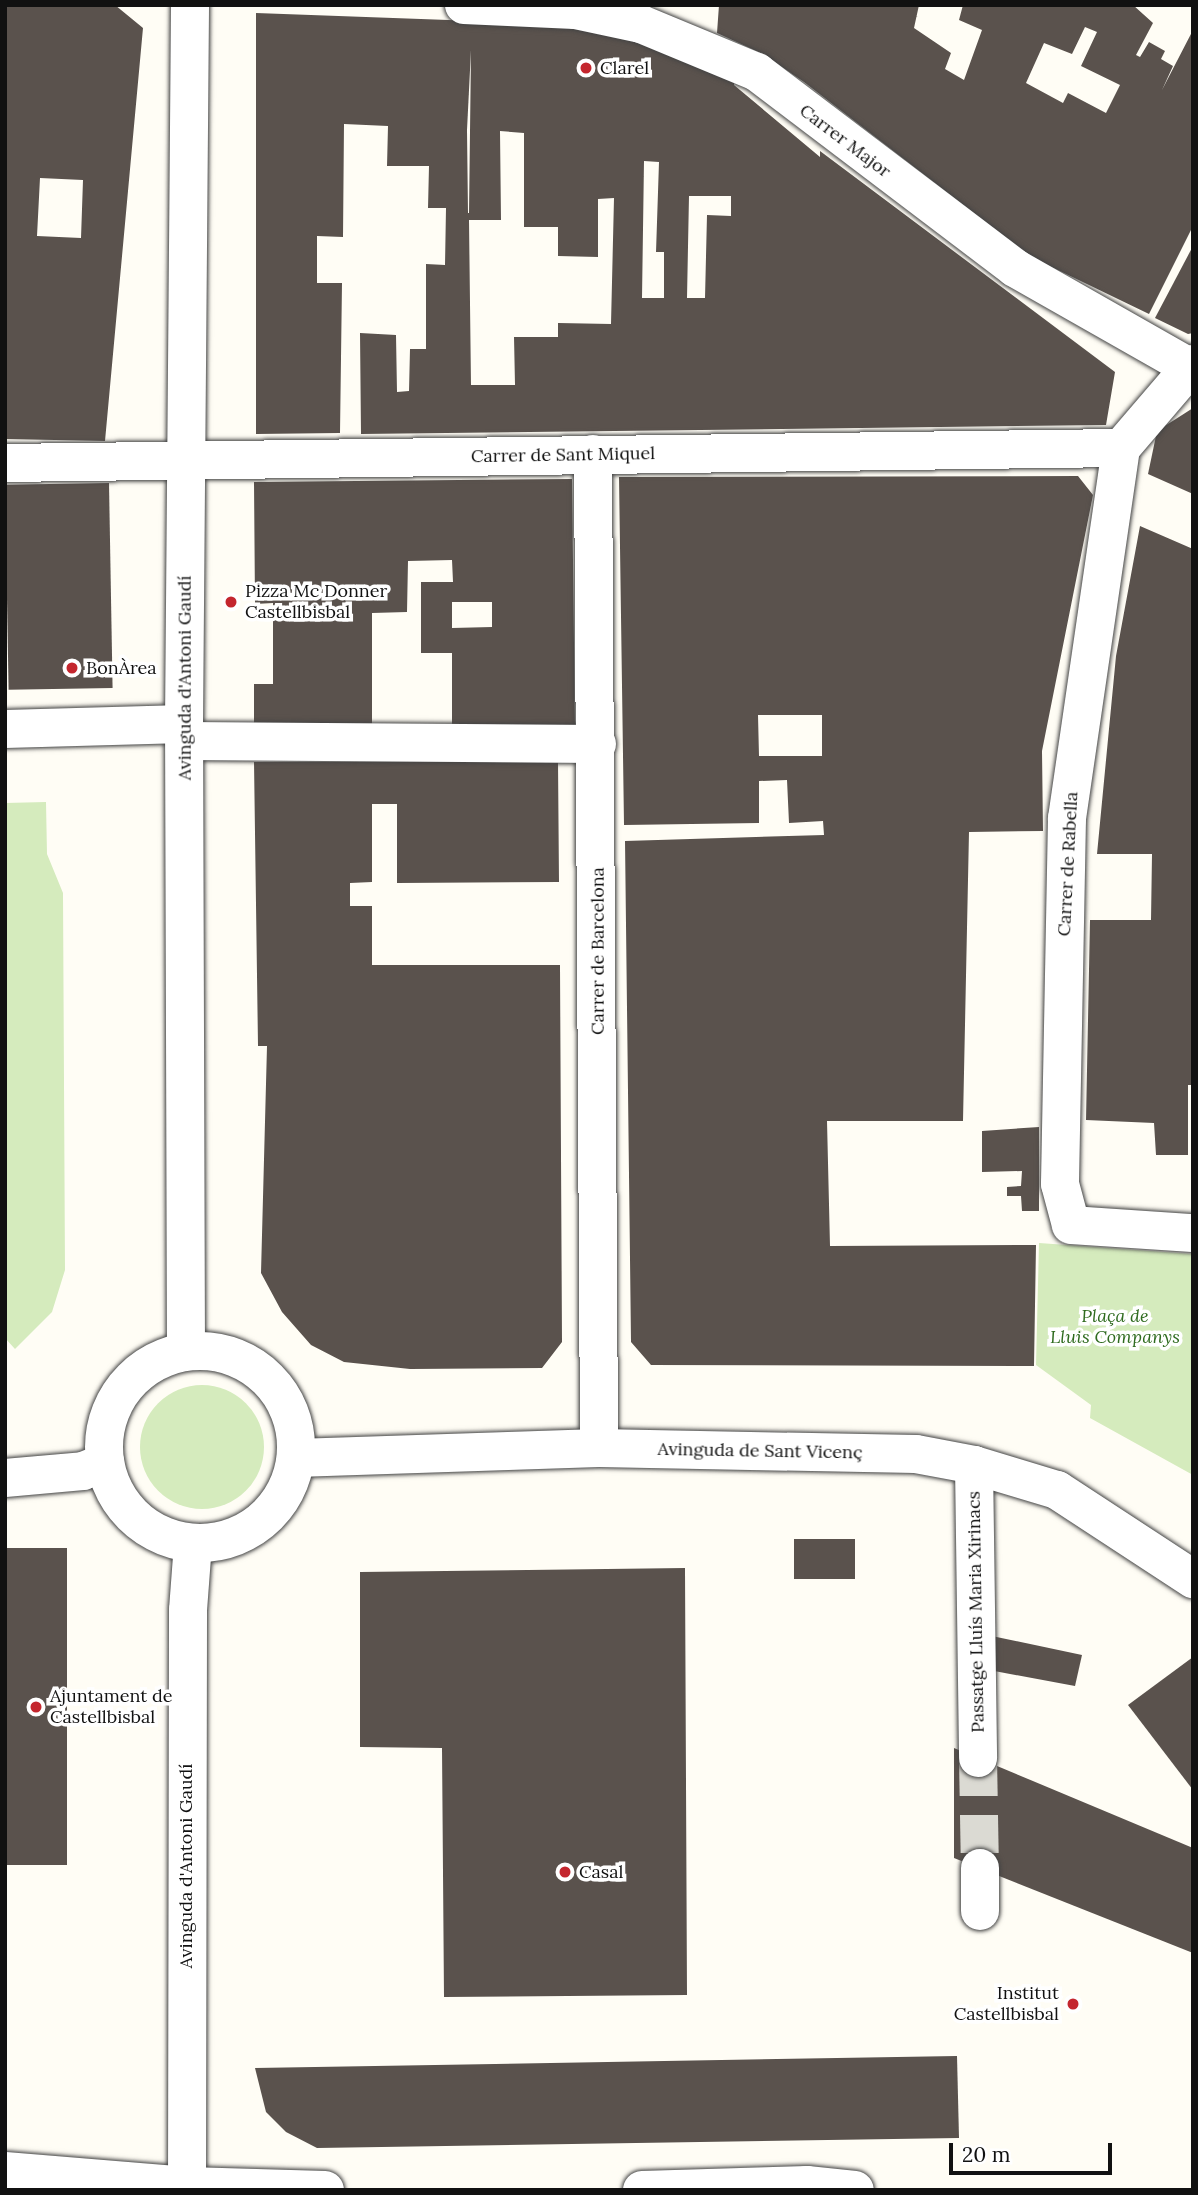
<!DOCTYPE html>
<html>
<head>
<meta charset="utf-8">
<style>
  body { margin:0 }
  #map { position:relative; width:1198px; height:2195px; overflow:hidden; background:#fffdf5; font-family:Lora,serif }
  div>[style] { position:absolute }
  .green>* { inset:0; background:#d5ebbd }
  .round { border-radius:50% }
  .building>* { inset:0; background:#5a524d; transform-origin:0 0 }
  .minor-tunnel>* { height:38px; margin-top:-19px; transform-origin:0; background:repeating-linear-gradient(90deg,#dbdad3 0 38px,transparent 0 57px) }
  .roads { filter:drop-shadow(0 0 2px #444) drop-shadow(0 0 2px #444) }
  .minor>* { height:38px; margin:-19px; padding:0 19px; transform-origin:19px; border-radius:19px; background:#fff }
  .minor>.ring { margin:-19px; padding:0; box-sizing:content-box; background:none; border:38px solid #fff; border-radius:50% }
  .dots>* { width:19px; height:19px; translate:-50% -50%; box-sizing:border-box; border:4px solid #fff; border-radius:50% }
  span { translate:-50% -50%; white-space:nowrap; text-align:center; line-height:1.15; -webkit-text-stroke:7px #fff; paint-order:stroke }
  .poi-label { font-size:18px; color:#111 }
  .left { translate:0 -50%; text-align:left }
  .right { translate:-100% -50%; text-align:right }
  .street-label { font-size:18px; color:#111 }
  .park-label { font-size:18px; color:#2f6b1f; font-style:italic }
  .frame { position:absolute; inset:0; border:7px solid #111; pointer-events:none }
  .scale { position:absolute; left:949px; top:2143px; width:163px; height:32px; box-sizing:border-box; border:4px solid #111; border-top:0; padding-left:9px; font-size:21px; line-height:24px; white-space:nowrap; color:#111; -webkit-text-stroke:5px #fff; paint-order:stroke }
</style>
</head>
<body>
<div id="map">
  <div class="green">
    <i style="clip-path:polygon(46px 802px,47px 854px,63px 893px,65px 1270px,52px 1312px,15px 1349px,5px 1338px,5px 803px)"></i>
    <i style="clip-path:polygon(1039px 1243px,1193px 1254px,1193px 1475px,1090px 1418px,1091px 1405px,1036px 1365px)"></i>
    <i class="round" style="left:140px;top:1385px;width:124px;height:124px"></i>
  </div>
  <div class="building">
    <i style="clip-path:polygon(evenodd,5px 5px,115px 5px,143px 28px,105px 441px,5px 439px,5px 5px,40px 178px,83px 180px,81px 238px,37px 236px,40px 178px)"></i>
    <i style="clip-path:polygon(evenodd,719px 5px,919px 5px,914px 28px,951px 53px,945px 69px,964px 80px,982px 30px,959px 20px,963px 5px,1133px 5px,1153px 23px,1136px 55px,1140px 57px,1149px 42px,1165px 51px,1161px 59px,1173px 66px,1162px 90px,1193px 30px,1193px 226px,1149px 314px,1031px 257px,804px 82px,763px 54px,717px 33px,719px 5px,1085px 27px,1097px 32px,1081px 66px,1120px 85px,1106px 113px,1068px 93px,1063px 103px,1026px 83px,1044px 43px,1072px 54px,1085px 27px)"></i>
    <i style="clip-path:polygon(evenodd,256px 13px,560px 24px,648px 44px,734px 78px,734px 85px,820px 157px,820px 151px,1115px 372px,1106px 425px,361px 434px,360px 333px,396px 335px,397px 392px,409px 391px,410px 349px,426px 349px,426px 264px,445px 265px,446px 208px,428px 208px,429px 166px,387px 166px,388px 126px,344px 124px,343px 237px,317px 236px,317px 283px,342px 283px,340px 433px,256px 434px,256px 13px,471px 50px,469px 213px,468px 213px,467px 130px,471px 50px,256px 13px,500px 131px,524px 133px,524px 227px,558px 227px,558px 256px,598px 257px,598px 199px,614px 198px,611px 324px,558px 323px,558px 337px,514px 337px,515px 385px,471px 385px,469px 220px,501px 220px,500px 131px,256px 13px,644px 161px,659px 162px,656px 252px,664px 252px,664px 298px,642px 298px,644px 161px,256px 13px,689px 196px,731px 196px,731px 216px,707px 215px,705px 298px,687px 298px,689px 196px)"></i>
    <i style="clip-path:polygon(1193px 246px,1193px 333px,1188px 334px,1155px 318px)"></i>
    <i style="clip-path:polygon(1193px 408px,1193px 494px,1148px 474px,1157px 431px)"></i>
    <i style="clip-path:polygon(evenodd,1078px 476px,1093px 495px,1042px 751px,1043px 831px,969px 832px,963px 1121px,827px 1121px,830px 1246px,1036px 1245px,1034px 1366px,651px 1365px,631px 1342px,625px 841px,824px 835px,823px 821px,789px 823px,787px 780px,759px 781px,759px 823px,624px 825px,619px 477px,1078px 476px,758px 715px,822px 715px,822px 756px,759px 756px,758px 715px)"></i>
    <i style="clip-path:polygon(evenodd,572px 479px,575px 726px,452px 727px,452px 653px,421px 653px,421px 582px,453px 582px,452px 560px,408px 561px,407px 612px,372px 613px,372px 727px,254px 729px,254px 684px,273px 684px,273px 603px,255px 604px,254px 482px,572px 479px,452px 602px,492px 602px,492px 627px,452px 628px,452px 602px)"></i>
    <i style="left:109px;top:483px;width:205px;height:104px;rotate:89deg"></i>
    <i style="clip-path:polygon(1140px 526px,1193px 549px,1193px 1085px,1188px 1085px,1188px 1155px,1156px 1155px,1154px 1123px,1086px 1120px,1090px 920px,1151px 920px,1152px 854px,1097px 854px,1116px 656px)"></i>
    <i style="clip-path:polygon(558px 761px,559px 882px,397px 883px,397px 804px,372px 804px,372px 882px,350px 883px,350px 906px,372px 906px,372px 965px,560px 965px,562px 1342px,542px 1368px,410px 1369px,344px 1362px,311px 1345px,282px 1312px,261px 1273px,267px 1046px,258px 1046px,254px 762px)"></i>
    <i style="clip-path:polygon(1039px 1127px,1039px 1211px,1022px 1211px,1021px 1196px,1007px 1196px,1007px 1187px,1021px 1186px,1022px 1171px,982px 1172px,982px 1131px)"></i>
    <i style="left:794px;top:1539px;width:61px;height:40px"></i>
    <i style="left:67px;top:1548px;width:317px;height:62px;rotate:90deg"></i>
    <i style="clip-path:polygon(685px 1568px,687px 1995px,444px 1997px,442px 1748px,360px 1747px,360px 1572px)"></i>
    <i style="clip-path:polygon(987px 1635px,1082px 1655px,1075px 1686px,989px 1670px)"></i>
    <i style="clip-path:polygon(1193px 1657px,1193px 1790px,1128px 1705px)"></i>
    <i style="clip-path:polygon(954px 1748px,1193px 1848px,1193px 1953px,954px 1858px)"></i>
    <i style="clip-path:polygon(957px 2056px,959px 2138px,317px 2148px,286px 2132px,266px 2112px,255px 2068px)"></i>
  </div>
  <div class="minor-tunnel">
    <i style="left:978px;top:1758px;width:110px;rotate:89deg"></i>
  </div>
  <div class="roads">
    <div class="minor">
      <i style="left:464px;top:5px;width:111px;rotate:2.6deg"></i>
      <i style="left:575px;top:10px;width:67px;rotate:12deg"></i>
      <i style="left:641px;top:24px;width:126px;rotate:22.5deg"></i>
      <i style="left:757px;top:72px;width:324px;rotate:37.2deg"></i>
      <i style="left:1015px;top:268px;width:205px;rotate:29.6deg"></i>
      <i style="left:1193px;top:364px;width:111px;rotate:130.6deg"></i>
      <i style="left:1121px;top:448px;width:374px;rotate:98.3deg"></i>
      <i style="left:1067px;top:818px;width:366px;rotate:91.1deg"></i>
      <i style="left:1060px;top:1184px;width:42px;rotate:75deg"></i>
      <i style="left:1071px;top:1225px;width:122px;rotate:3.8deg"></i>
      <i style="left:593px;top:454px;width:994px;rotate:89.65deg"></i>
      <i style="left:5px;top:463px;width:1116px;rotate:-0.77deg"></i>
      <i style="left:5px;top:729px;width:179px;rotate:-1.6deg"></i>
      <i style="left:185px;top:741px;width:412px;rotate:0.4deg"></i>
      <i style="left:186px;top:1351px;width:627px;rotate:-90.18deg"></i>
      <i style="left:184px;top:724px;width:719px;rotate:-89.52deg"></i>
      <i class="ring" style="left:104px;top:1351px;width:154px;height:154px"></i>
      <i style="left:296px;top:1458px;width:303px;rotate:-1.9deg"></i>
      <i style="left:599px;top:1448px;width:317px;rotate:1.1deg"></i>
      <i style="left:916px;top:1454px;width:59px;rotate:10.7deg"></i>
      <i style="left:974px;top:1465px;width:87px;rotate:16.8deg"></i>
      <i style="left:1057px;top:1490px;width:163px;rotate:33.2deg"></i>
      <i style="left:974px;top:1465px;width:293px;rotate:89.2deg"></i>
      <i style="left:5px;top:1478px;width:78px;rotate:-5.1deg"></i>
      <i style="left:83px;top:1471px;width:24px;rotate:-22deg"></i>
      <i style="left:980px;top:1868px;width:43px;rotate:90deg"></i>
      <i style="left:5px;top:2171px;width:183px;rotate:4.7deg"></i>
      <i style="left:187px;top:2186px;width:138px;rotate:1.7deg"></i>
      <i style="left:187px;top:2190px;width:580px;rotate:-89.9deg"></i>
      <i style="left:188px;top:1610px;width:67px;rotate:-85.7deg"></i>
      <i style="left:642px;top:2190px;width:165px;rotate:-1.7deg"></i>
      <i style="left:807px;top:2185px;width:48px;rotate:5.9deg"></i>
    </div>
  </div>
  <div class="dots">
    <i style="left:586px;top:68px;background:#c4262e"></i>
    <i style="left:231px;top:602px;background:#c4262e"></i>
    <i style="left:72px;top:668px;background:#c4262e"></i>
    <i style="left:36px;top:1707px;background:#c4262e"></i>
    <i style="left:565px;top:1872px;background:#c4262e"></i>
    <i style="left:1073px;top:2004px;background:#c4262e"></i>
  </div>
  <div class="poi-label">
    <span class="left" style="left:600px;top:68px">Clarel</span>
    <span class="left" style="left:245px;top:602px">Pizza Mc Donner<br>Castellbisbal</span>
    <span class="left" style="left:86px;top:668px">BonÀrea</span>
    <span class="left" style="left:50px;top:1707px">Ajuntament de<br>Castellbisbal</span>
    <span class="left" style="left:579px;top:1872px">Casal</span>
    <span class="right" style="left:1059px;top:2004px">Institut<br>Castellbisbal</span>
  </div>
  <div class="street-label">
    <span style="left:845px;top:141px;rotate:37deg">Carrer Major</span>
    <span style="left:563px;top:455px;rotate:-1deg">Carrer de Sant Miquel</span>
    <span style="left:185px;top:678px;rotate:-90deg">Avinguda d'Antoni Gaudí</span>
    <span style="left:1068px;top:864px;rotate:-87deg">Carrer de Rabella</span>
    <span style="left:598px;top:951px;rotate:-90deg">Carrer de Barcelona</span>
    <span style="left:760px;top:1451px;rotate:1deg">Avinguda de Sant Vicenç</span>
    <span style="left:976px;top:1612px;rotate:-91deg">Passatge Lluís Maria Xirinacs</span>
    <span style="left:186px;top:1866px;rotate:-90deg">Avinguda d'Antoni Gaudí</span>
  </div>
  <div class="park-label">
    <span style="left:1115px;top:1327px">Plaça de<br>Lluis Companys</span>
  </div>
  <div class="frame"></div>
  <div class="scale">20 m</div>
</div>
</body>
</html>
